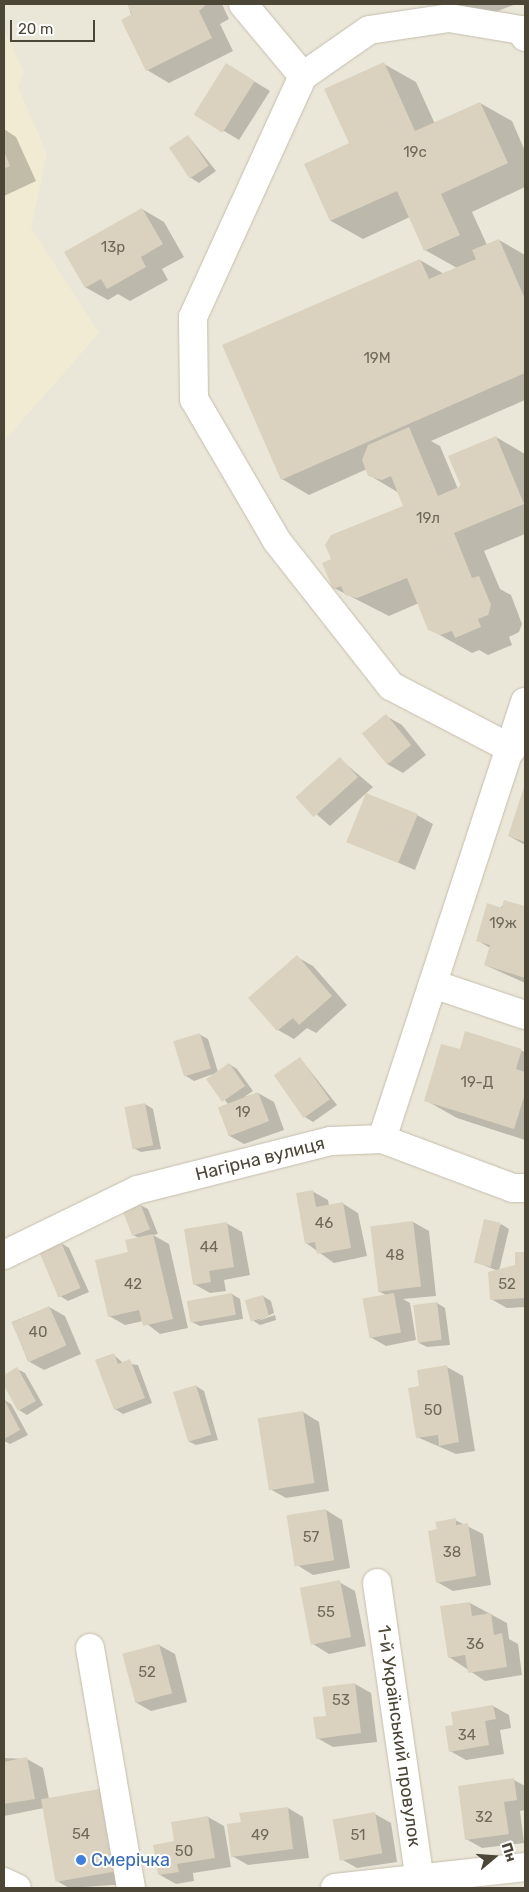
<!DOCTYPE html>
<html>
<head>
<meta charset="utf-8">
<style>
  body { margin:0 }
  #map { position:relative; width:529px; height:1892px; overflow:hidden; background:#f7f4ea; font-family:Rubik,sans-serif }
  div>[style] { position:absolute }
  .residential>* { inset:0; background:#ebe7d8; transform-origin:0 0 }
  .education>* { inset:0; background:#f1ebd3 }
  .shadow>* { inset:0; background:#0003 }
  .building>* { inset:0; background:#dad2be; transform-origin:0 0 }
  .roads { filter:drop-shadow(0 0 1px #c4beac) drop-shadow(0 0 1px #c4beac) }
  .minor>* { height:28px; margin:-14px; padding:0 14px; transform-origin:14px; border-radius:14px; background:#fff }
  .dots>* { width:14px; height:14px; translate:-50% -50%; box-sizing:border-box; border:2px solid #fff; border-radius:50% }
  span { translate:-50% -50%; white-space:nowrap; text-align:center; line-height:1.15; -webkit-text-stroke:4px #fff; paint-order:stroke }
  .number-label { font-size:15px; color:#706959 }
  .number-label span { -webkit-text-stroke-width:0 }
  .street-label { font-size:18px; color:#4c4637 }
  .shop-label { font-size:18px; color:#366cbe }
  .left { translate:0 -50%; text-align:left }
  .frame { position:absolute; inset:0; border:5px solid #4c4637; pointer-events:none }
  .north { position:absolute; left:469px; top:1832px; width:50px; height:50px; -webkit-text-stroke:4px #fff; paint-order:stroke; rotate:72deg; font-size:14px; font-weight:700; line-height:20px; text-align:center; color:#4c4637 }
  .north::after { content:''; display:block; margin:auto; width:18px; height:22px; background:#4c4637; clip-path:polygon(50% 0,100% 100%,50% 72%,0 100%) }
  .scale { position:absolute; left:10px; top:20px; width:85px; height:22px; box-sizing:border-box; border:2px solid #4c4637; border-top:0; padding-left:6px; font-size:15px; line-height:18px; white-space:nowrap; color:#4c4637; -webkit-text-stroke:4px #fff; paint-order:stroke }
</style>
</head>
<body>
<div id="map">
  <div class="residential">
    <i style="left:4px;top:4px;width:521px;height:1884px"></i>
  </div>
  <div class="education">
    <i style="clip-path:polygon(4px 30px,24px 72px,18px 87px,47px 154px,31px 228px,99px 333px,4px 441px)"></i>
  </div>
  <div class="shadow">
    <i style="clip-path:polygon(128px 4px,222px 4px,229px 19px,220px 24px,233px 51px,169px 83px,147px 70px)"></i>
    <i style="clip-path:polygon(455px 4px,516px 4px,478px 19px)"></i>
    <i style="clip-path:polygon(384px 64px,416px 82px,435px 124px,480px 103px,512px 121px,525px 151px,525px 187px,472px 212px,487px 245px,499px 240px,525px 255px,525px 400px,431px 441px,440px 446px,458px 489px,496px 437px,525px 454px,525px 534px,484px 551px,500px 589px,511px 595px,522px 624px,519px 632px,509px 637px,512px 645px,488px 655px,479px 650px,472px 653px,429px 629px,419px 603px,389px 616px,334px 588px,333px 560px,405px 506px,399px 493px,369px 475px,367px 469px,309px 495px,282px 479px,420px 260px,444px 274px,457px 268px,425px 250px,410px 217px,363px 239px,331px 221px,306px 164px,351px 144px)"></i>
    <i style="clip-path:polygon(242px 74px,270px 91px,239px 140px,196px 114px)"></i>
    <i style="clip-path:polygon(4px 129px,16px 137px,36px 181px,4px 196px)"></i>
    <i style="clip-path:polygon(189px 137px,216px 171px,199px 183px,191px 178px)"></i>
    <i style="clip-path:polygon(142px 209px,164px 222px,184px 257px,162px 269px,168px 280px,130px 301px,118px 294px,108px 300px,85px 287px)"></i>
    <i style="clip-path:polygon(386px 716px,402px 725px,426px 755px,403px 773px,387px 764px)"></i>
    <i style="clip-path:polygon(340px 759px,373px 787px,330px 826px,298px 798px)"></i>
    <i style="clip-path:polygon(525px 787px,525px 845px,509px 836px)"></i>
    <i style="clip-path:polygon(417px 815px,433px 824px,415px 870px,348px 841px)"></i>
    <i style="clip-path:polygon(505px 902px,525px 908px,525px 983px,485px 965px,490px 948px,477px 940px)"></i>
    <i style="clip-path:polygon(297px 957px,313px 966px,347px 1005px,316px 1033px,307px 1028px,294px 1039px,278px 1030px,250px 998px)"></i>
    <i style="clip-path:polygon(466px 1032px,525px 1052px,525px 1140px,457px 1118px,425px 1100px,460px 1051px)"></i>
    <i style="clip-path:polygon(199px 1034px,208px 1039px,218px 1072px,229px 1064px,237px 1069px,253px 1091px,244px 1097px,258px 1093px,274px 1102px,284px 1130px,244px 1144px,228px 1135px,228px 1104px,208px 1079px,213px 1074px,194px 1081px,186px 1076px)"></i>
    <i style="clip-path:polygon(300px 1058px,337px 1105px,313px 1122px,305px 1117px)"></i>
    <i style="clip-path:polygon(145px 1104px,153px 1109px,161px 1149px,141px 1152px,133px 1148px,126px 1108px)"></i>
    <i style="clip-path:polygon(312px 1191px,328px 1200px,329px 1206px,342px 1203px,358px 1213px,367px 1256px,334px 1263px,306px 1243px)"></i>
    <i style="clip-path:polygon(140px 1205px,148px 1209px,158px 1234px,153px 1235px,169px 1244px,188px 1328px,160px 1334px,143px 1321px,125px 1325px,109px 1316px,139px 1238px,133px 1235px)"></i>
    <i style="clip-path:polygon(413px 1222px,429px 1231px,436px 1296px,403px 1299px,410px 1303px,416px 1340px,386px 1346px,370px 1337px,386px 1295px,378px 1291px)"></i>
    <i style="clip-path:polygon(226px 1223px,242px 1232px,250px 1275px,224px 1280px,226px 1291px,210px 1293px,194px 1284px)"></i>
    <i style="clip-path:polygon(501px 1224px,509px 1229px,499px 1271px,517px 1266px,516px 1253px,525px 1253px,525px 1307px,507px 1308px,491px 1299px,498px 1271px,476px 1262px)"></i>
    <i style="clip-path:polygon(61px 1243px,69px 1248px,89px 1292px,68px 1301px,60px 1296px)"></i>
    <i style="clip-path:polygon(232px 1294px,240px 1299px,243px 1319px,200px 1326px,192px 1322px)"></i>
    <i style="clip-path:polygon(263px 1296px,271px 1301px,274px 1313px,257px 1321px,275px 1315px,276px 1320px,260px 1325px,252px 1320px)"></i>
    <i style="clip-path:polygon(437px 1303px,445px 1308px,450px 1345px,427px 1347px,419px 1343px)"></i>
    <i style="clip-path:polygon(49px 1307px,65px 1316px,81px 1354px,44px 1370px,28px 1361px,12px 1322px)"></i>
    <i style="clip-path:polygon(114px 1355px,123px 1363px,138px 1365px,152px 1403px,123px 1414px,115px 1409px)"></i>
    <i style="clip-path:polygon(447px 1367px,463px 1376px,475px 1451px,456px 1454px,417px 1437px,421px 1388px)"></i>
    <i style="clip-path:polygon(17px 1369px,25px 1373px,43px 1405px,27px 1415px,19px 1410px,4px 1383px,4px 1376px)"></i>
    <i style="clip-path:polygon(196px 1386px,204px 1391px,218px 1440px,196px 1445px,188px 1441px)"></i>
    <i style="clip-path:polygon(4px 1400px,11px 1404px,28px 1435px,10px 1444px,4px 1441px)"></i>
    <i style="clip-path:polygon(303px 1412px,319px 1422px,329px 1491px,286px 1498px,270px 1489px)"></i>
    <i style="clip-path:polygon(326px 1510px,342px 1520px,350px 1568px,313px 1575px,297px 1565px)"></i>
    <i style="clip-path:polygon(455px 1520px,483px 1534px,491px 1585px,453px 1591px,437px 1582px,438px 1530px)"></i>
    <i style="clip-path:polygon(339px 1582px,355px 1591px,366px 1646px,329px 1654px,313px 1644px)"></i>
    <i style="clip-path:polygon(470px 1603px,507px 1623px,509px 1639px,518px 1644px,522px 1675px,485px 1681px,449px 1657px)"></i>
    <i style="clip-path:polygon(159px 1645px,175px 1654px,187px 1702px,151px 1711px,135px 1702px)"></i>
    <i style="clip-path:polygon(355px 1684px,371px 1693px,377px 1742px,333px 1747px,317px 1738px,328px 1717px)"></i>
    <i style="clip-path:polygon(493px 1706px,509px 1715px,511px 1728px,500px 1730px,504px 1754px,466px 1760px,450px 1751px,454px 1726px)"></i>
    <i style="clip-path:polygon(4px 1758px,27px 1759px,43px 1768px,49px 1799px,142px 1883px,69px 1888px,57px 1881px,44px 1808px,4px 1816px)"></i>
    <i style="clip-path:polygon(514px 1780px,525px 1786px,525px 1810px,520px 1811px,524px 1843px,482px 1848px,466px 1839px)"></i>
    <i style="clip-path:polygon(288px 1808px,303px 1817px,309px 1858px,248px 1865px,232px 1856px,242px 1823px)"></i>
    <i style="clip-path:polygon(375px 1814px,391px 1823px,397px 1862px,357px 1868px,341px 1859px)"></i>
    <i style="clip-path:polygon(208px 1817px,224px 1826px,231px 1867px,193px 1873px,194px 1881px,176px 1884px,160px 1875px,176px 1842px)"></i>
  </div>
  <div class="building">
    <i style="clip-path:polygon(127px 4px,207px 4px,199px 11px,212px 38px,146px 71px,121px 20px,132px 14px)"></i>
    <i style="clip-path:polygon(384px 62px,415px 131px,480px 102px,508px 163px,441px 194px,460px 235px,424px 251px,397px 191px,330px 221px,304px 164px,349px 143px,324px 89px)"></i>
    <i style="left:226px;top:63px;width:34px;height:61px;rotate:32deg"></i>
    <i style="left:188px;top:135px;width:37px;height:23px;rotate:56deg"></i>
    <i style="clip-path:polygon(4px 151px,10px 166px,4px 169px)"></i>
    <i style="clip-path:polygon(142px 208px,163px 244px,141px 257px,146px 267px,107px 289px,101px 279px,85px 288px,64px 252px)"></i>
    <i style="clip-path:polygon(499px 239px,525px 299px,525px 373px,281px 480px,222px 345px,420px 259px,429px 279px,476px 259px,472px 250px)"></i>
    <i style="clip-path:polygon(409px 427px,438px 496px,461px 486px,448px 456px,496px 436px,524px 504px,454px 533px,472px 578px,479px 576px,491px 605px,488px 615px,478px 619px,481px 627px,455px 638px,452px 631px,440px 635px,428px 630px,407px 578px,357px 598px,345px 595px,341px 586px,333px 589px,322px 563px,331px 559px,325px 545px,331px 535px,403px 506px,391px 476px,382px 480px,368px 476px,362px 460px,368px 445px)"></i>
    <i style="left:386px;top:714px;width:40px;height:31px;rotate:51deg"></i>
    <i style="left:340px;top:757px;width:27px;height:60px;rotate:48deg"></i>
    <i style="clip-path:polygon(525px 784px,525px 842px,508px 836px)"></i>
    <i style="left:366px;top:793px;width:56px;height:53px;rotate:22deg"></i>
    <i style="clip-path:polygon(504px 900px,525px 906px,525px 978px,484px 965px,490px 945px,476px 941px,487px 903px,502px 908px)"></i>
    <i style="clip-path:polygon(297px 955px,332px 996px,299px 1025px,293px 1018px,277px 1031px,248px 998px)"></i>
    <i style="clip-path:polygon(465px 1031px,522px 1049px,516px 1069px,525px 1072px,525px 1094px,514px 1129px,424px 1101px,441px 1044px,460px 1049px)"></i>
    <i style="left:200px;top:1033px;width:37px;height:28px;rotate:73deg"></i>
    <i style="left:300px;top:1057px;width:52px;height:32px;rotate:55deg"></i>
    <i style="left:229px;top:1063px;width:28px;height:28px;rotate:55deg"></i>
    <i style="left:258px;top:1092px;width:31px;height:43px;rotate:69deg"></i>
    <i style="left:145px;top:1103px;width:43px;height:21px;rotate:79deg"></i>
    <i style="clip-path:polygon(313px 1190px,316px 1207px,343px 1202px,351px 1248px,317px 1254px,315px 1242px,305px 1244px,296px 1193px)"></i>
    <i style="left:140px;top:1203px;width:28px;height:19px;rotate:69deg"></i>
    <i style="left:484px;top:1219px;width:17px;height:45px;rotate:13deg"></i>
    <i style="left:413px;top:1221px;width:66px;height:43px;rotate:83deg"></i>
    <i style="clip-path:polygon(227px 1222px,234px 1267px,209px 1271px,211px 1282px,193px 1285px,184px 1229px)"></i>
    <i style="clip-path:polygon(153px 1234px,173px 1319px,143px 1326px,139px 1310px,108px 1317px,95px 1260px,128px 1252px,125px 1240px)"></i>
    <i style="left:61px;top:1242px;width:50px;height:24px;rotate:67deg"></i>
    <i style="clip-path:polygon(515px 1252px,525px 1252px,525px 1298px,490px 1300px,488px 1272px,515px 1265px)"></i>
    <i style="left:232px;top:1293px;width:22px;height:46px;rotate:80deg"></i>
    <i style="left:394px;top:1293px;width:40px;height:32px;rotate:80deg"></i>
    <i style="left:263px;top:1295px;width:22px;height:19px;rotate:74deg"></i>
    <i style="left:437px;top:1302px;width:38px;height:24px;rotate:83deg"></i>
    <i style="left:49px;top:1306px;width:43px;height:41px;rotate:66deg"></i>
    <i style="clip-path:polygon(114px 1353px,118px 1364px,130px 1359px,145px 1398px,114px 1410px,95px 1360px)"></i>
    <i style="clip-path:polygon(447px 1365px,459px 1442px,439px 1446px,438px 1435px,416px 1438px,408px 1388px,419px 1386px,417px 1370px)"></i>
    <i style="clip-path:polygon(17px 1367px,36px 1401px,18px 1411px,4px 1386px,4px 1375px)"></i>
    <i style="left:196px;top:1385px;width:52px;height:24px;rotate:73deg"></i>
    <i style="clip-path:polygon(4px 1399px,20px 1430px,4px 1439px)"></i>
    <i style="left:303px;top:1411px;width:73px;height:46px;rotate:81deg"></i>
    <i style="left:326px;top:1509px;width:52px;height:40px;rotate:81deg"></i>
    <i style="clip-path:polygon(456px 1518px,456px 1525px,468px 1523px,476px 1576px,436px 1583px,428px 1531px,437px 1529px,435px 1522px)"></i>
    <i style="left:340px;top:1580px;width:58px;height:41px;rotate:79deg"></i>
    <i style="clip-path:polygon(470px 1602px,472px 1616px,491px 1613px,494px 1635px,502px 1633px,507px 1667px,468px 1673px,465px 1655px,448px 1658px,440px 1606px)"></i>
    <i style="left:159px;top:1644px;width:51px;height:38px;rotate:75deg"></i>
    <i style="clip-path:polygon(355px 1683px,361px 1733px,316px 1739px,313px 1717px,326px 1716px,322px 1687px)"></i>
    <i style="clip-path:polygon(493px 1705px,496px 1719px,485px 1721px,489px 1745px,449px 1752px,445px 1726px,453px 1725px,451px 1712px)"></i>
    <i style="clip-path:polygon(27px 1757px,35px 1799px,4px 1804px,4px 1762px)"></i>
    <i style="clip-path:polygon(514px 1778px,517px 1800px,504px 1802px,509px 1834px,465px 1840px,458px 1786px)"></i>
    <i style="left:105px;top:1788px;width:84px;height:65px;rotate:80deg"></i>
    <i style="clip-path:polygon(288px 1807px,293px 1849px,231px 1857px,227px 1824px,241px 1822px,239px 1813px)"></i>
    <i style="left:375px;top:1812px;width:42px;height:43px;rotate:80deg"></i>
    <i style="clip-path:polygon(208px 1816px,215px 1858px,177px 1864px,179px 1872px,158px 1875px,153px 1845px,174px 1841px,171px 1822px)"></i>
  </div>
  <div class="roads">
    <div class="minor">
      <i style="left:243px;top:4px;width:94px;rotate:50.2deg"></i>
      <i style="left:512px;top:749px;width:136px;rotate:-152.5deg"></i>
      <i style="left:391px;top:686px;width:184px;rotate:-128.2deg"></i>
      <i style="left:277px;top:541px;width:164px;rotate:-120.3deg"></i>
      <i style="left:194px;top:399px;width:82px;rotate:-90.7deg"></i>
      <i style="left:193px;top:317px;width:265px;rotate:-65.5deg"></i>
      <i style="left:303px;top:76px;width:80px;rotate:-34.9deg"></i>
      <i style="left:369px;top:30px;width:81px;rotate:-8.5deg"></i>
      <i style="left:449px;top:18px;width:73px;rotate:9.5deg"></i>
      <i style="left:521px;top:30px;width:8px;rotate:60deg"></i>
      <i style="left:433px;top:984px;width:97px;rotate:18.6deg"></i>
      <i style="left:382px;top:1139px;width:460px;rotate:-71.9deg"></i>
      <i style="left:4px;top:1255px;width:148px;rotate:-26deg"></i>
      <i style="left:137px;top:1190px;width:200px;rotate:-14.2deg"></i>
      <i style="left:331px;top:1141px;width:51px;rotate:-2.2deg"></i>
      <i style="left:382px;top:1139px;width:140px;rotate:20.5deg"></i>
      <i style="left:513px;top:1188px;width:12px"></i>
      <i style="left:377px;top:1583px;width:308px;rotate:81.8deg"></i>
      <i style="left:90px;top:1648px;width:243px;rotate:80.3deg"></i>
      <i style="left:4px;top:1882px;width:14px;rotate:25deg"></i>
      <i style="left:335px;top:1888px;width:191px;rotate:-6.3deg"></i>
    </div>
  </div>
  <div class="dots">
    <i style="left:81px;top:1860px;background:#3f7fe0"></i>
  </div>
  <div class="number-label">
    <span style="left:415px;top:153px">19с</span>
    <span style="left:113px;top:248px">13р</span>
    <span style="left:377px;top:359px">19М</span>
    <span style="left:428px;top:519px">19л</span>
    <span style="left:503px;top:924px">19ж</span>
    <span style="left:477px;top:1083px">19-Д</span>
    <span style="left:243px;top:1113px">19</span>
    <span style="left:324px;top:1224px">46</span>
    <span style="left:209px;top:1248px">44</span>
    <span style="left:395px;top:1256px">48</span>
    <span style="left:133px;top:1285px">42</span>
    <span style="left:507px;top:1285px">52</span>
    <span style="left:38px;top:1333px">40</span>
    <span style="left:433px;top:1411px">50</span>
    <span style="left:311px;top:1538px">57</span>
    <span style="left:452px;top:1553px">38</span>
    <span style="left:326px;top:1613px">55</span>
    <span style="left:475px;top:1645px">36</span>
    <span style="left:147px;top:1673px">52</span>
    <span style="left:341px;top:1701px">53</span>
    <span style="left:467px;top:1736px">34</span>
    <span style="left:484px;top:1818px">32</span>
    <span style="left:81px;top:1835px">54</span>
    <span style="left:260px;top:1836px">49</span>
    <span style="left:358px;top:1836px">51</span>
    <span style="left:184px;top:1852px">50</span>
  </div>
  <div class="street-label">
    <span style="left:260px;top:1159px;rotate:-14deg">Нагірна вулиця</span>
    <span style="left:399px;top:1736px;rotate:82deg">1-й Український провулок</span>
  </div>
  <div class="shop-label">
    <span class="left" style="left:91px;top:1860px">Смерічка</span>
  </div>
  <div class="frame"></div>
  <div class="north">Пн</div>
  <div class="scale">20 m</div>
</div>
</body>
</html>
